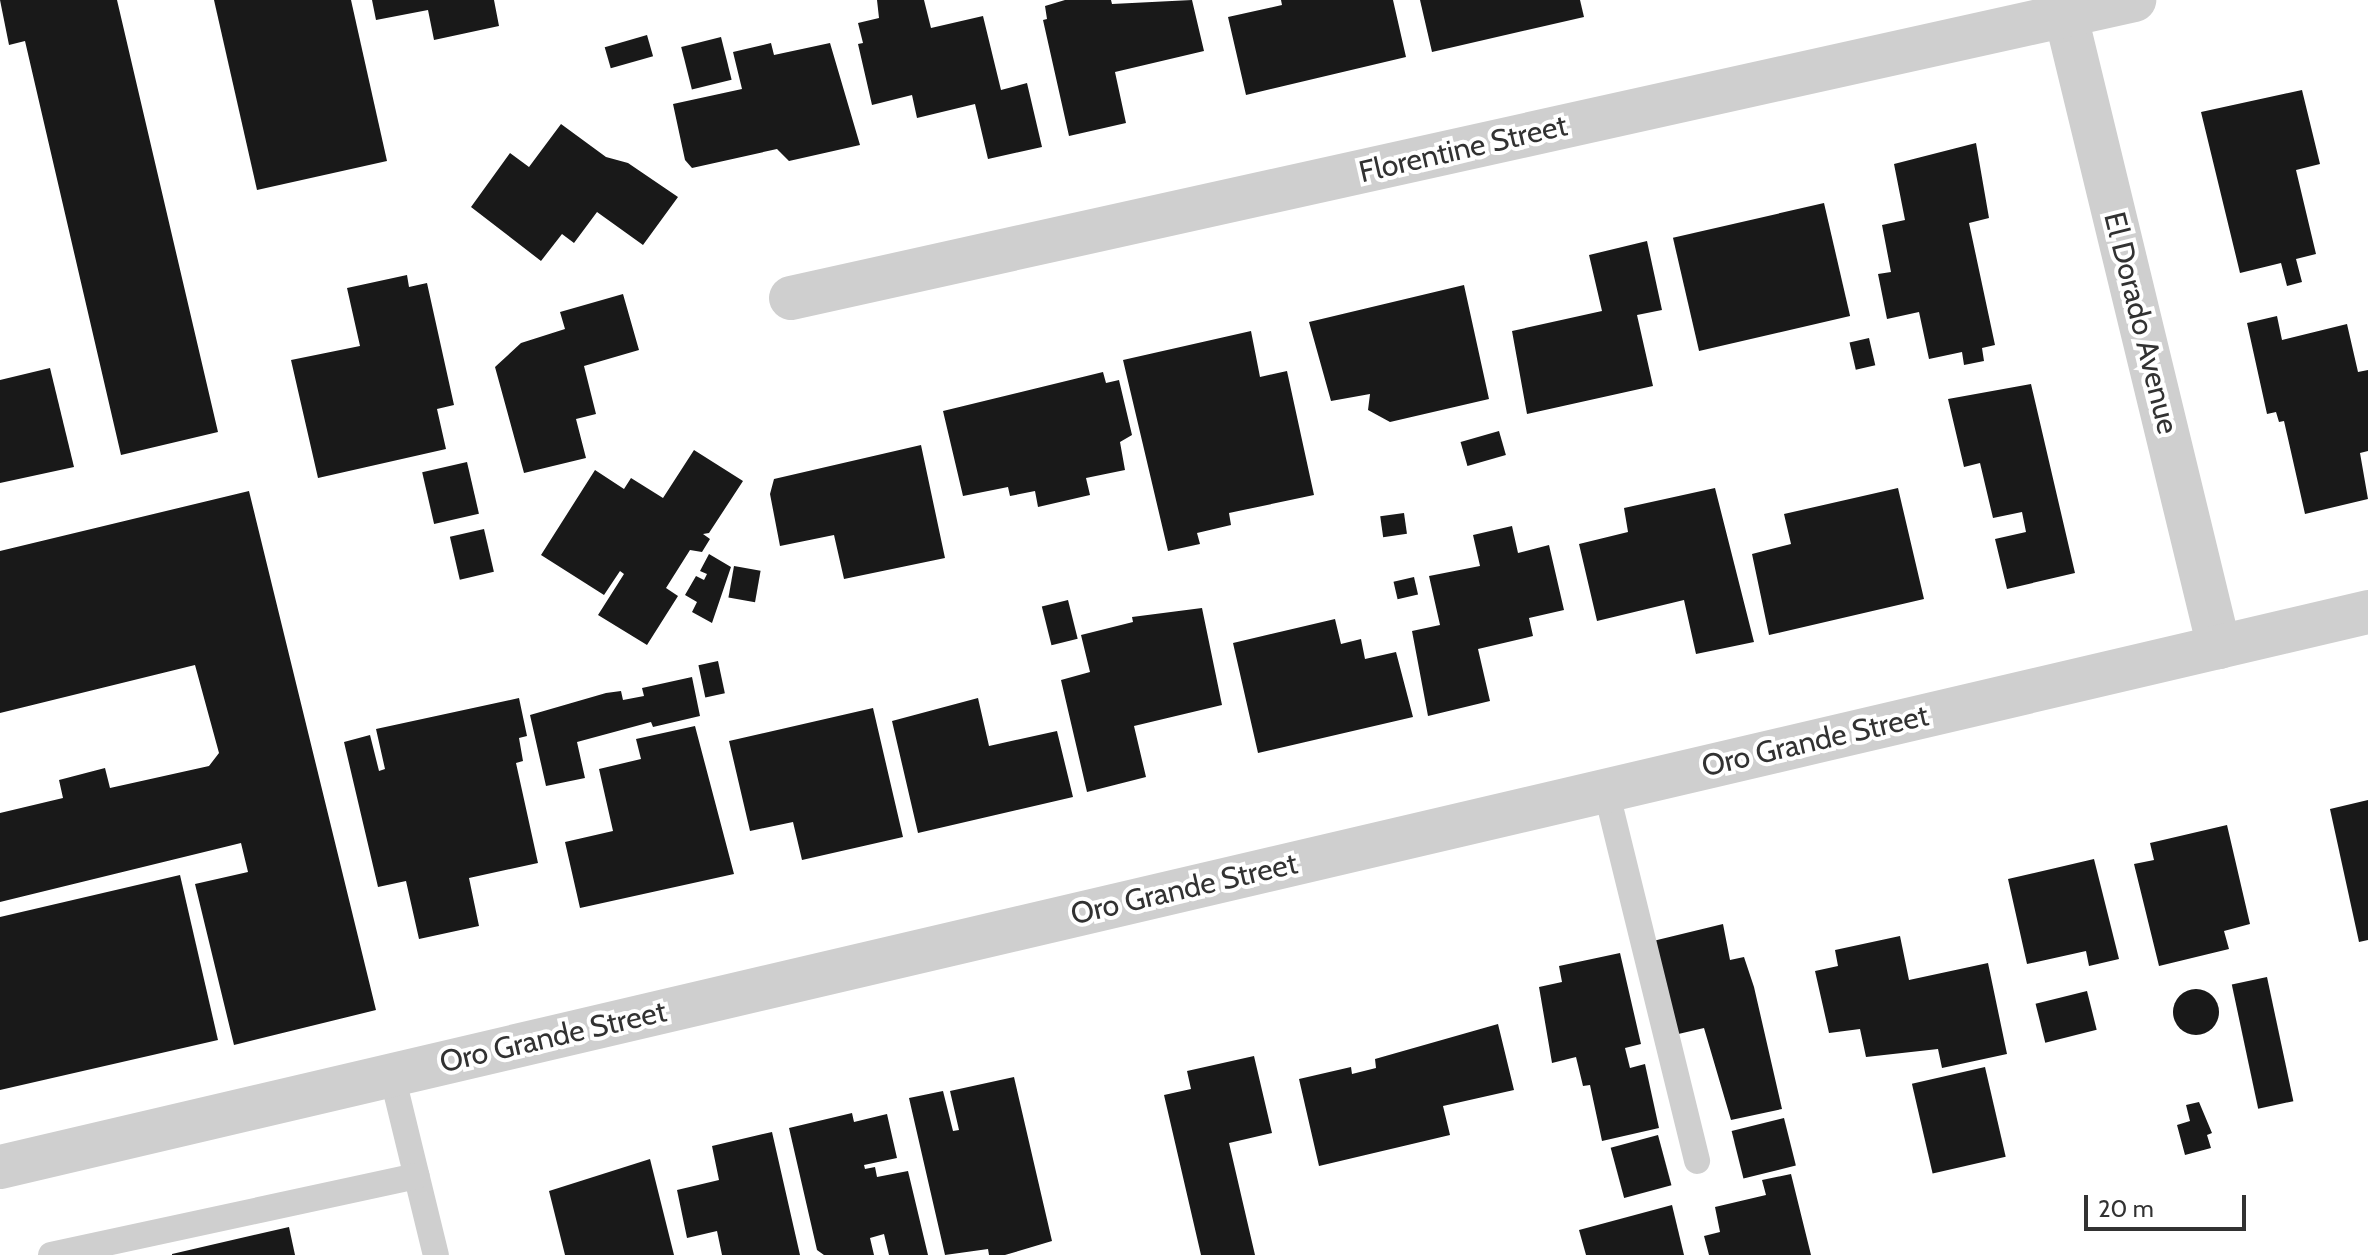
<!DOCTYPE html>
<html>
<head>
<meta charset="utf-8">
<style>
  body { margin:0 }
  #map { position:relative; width:2368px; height:1255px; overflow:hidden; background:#fff; font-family:Cabin,sans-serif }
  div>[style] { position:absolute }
  .building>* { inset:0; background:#191919; transform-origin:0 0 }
  .round { border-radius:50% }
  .lane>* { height:26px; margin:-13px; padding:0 13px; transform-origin:13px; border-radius:13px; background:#cfcfcf }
  .street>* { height:44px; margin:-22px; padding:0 22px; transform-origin:22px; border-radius:22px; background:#cfcfcf }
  span { translate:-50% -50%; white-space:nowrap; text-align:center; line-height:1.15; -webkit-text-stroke:8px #fff; paint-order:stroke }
  .street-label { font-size:30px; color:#323232 }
  .scale { position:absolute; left:2084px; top:1195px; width:162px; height:36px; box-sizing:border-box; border:4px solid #323232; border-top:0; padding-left:10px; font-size:24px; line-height:28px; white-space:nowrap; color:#323232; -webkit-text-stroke:6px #fff; paint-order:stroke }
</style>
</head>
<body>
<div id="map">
  <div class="building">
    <i style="clip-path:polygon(0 0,117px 0,218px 432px,121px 455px,25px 41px,9px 45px)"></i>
    <i style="clip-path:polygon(214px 0,351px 0,387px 161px,257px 190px)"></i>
    <i style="clip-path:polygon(372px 0,494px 0,499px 26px,434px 40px,428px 10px,376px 20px)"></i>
    <i style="clip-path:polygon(877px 0,924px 0,931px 28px,983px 16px,1001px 90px,1027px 83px,1042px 147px,988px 159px,975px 104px,917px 118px,912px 95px,872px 105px,858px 44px,863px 43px,858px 23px,879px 18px)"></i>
    <i style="clip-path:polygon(1065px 0,1111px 0,1112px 4px,1192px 0,1204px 51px,1115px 72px,1126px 123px,1069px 136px,1043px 20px,1047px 19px,1045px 6px)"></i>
    <i style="clip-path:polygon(1281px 0,1393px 0,1406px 57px,1246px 95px,1228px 17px,1282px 5px)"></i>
    <i style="clip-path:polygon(1420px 0,1580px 0,1584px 17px,1432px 52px)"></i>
    <i style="left:647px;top:35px;width:22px;height:44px;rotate:74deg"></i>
    <i style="left:721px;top:37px;width:44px;height:41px;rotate:76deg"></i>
    <i style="clip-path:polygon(771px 43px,774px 55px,830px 43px,860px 145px,789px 161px,777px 149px,692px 168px,685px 160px,673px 104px,742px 89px,733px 52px)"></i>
    <i style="clip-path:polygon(2302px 90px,2320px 164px,2296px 170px,2316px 254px,2296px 259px,2302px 282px,2287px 286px,2281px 263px,2240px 273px,2201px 112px)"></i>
    <i style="clip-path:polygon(561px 124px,606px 157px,628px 163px,678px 197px,643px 245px,597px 212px,574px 243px,562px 234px,541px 261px,471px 207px,510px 153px,529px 167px)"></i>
    <i style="clip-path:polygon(1976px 143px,1989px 218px,1969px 223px,1995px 345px,1982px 348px,1984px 361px,1964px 365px,1962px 352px,1929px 359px,1919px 312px,1887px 319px,1878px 274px,1891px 272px,1882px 225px,1905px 220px,1894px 164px)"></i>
    <i style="left:1824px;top:203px;width:116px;height:155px;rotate:77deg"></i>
    <i style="clip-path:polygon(1647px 241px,1662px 310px,1637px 315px,1653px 386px,1527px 414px,1512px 331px,1602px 311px,1589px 255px)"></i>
    <i style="clip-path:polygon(407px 275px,409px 287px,427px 283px,454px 405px,437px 409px,446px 449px,318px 478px,291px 360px,360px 346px,347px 288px)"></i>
    <i style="clip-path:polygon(1464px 285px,1489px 399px,1390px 422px,1368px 410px,1370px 394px,1331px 401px,1309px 322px)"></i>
    <i style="clip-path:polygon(623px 294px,639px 350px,584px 366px,596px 414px,576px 419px,586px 458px,524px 473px,495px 367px,521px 343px,565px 329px,560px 312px)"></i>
    <i style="clip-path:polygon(2277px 316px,2282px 340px,2347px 324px,2358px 372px,2368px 370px,2368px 451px,2360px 453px,2368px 499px,2305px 514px,2284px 421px,2279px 422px,2276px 412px,2267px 414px,2247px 323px)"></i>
    <i style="clip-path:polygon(1251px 331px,1260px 377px,1287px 371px,1314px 495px,1229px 513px,1231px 525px,1197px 533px,1200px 544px,1168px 551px,1123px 360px)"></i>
    <i style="left:1869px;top:338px;width:28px;height:20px;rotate:77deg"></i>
    <i style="clip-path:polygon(50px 368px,74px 467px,0 483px,0 380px)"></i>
    <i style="clip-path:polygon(1103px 372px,1106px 383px,1119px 380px,1132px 435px,1120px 442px,1125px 470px,1086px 478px,1090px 495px,1038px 507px,1035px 491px,1010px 496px,1008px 487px,963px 496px,943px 411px)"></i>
    <i style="clip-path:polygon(2031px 384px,2075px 573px,2007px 589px,1995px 539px,2026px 532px,2022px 512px,1993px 518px,1980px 463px,1964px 467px,1948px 399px)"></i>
    <i style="left:1499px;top:431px;width:25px;height:40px;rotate:74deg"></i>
    <i style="clip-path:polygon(921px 445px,945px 558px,844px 579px,834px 535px,780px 546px,770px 494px,774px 479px)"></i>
    <i style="clip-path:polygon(694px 450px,743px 481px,709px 533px,703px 534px,710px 539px,702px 552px,690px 550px,666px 588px,678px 596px,647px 645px,598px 615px,624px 574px,620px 571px,604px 595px,541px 555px,595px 470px,624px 489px,631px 478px,663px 498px)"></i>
    <i style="left:467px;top:462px;width:53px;height:46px;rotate:77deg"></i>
    <i style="clip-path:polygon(1715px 488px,1754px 642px,1696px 654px,1684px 600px,1597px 621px,1579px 544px,1628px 532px,1624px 508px)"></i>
    <i style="clip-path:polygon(1898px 488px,1924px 599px,1769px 635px,1752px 554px,1791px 544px,1784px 514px)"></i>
    <i style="clip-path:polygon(249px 491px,376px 1010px,234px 1045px,195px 884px,248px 872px,241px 843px,0 902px,0 813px,63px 798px,59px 780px,105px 768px,110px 788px,209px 766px,219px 753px,195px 665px,0 713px,0 551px)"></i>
    <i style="left:1404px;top:513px;width:21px;height:24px;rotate:82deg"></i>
    <i style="clip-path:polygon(1512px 526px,1518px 553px,1549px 545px,1564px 610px,1529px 618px,1533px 636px,1478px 649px,1490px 701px,1428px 716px,1412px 631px,1440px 625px,1429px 576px,1480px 566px,1473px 535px)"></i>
    <i style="left:484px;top:529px;width:44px;height:35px;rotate:77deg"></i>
    <i style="clip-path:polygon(709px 554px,731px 567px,712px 623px,692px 612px,697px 602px,685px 595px,696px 576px,704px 580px,707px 574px,700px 571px)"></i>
    <i style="left:734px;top:566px;width:27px;height:32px;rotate:10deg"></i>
    <i style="left:1414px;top:577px;width:18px;height:21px;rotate:77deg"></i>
    <i style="left:1068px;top:600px;width:40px;height:27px;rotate:76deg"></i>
    <i style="clip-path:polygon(1202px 608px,1222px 705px,1134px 726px,1146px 777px,1087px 792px,1061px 680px,1090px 672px,1081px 635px,1133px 622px,1132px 617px)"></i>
    <i style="clip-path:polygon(1335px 619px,1341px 644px,1361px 639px,1365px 659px,1396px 652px,1413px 717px,1258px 753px,1233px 643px)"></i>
    <i style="left:718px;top:661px;width:33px;height:20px;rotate:78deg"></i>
    <i style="clip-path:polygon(692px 677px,700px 716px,653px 727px,651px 722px,577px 742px,585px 778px,546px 786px,530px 715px,606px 693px,621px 691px,623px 700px,644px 696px,642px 688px)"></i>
    <i style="clip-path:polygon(519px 698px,527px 736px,519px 738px,523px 761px,516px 763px,538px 863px,469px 878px,479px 926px,419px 939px,406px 881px,378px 887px,344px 742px,370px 735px,379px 771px,385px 769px,376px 729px)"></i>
    <i style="clip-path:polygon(978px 698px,989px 746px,1057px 731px,1073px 797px,918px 833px,892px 721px)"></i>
    <i style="clip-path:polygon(873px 708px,903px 837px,802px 860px,793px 822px,750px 831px,729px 741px)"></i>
    <i style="clip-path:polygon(695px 726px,734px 874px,580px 908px,565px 842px,613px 831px,599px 769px,641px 759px,636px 739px)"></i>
    <i style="clip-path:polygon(2368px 800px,2368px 940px,2359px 942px,2330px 809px)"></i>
    <i style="clip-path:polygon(2227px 825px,2250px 924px,2224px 931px,2229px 949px,2159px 966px,2134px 864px,2154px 860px,2150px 843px)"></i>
    <i style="clip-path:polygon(2094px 859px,2119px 959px,2089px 966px,2086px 951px,2027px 964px,2008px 879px)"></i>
    <i style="clip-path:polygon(180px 875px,218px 1040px,0 1090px,0 917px)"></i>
    <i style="clip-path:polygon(1723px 924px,1730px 960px,1744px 957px,1754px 987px,1782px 1109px,1731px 1120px,1704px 1028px,1674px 1035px,1653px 941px)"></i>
    <i style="clip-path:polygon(1900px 936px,1909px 980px,1988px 963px,2007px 1054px,1942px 1068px,1938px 1049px,1866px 1057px,1860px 1029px,1829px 1033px,1815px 971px,1838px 966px,1835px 950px)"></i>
    <i style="clip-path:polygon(1620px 953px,1641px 1044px,1625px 1048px,1630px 1068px,1645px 1064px,1659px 1128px,1602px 1141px,1590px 1085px,1583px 1086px,1576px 1057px,1552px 1063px,1539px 987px,1562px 982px,1559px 966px)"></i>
    <i style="left:2267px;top:977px;width:127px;height:36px;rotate:78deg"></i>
    <i class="round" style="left:2173px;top:989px;width:46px;height:46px"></i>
    <i style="left:2087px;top:991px;width:40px;height:53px;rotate:76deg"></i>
    <i style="clip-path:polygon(1498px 1024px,1514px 1090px,1443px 1106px,1450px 1135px,1319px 1166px,1299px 1079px,1351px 1067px,1352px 1074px,1376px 1068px,1375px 1059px)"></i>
    <i style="clip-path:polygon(1254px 1056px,1272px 1133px,1229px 1143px,1255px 1255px,1201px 1255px,1164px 1095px,1191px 1089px,1187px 1071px)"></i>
    <i style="left:1985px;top:1067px;width:92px;height:75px;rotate:77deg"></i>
    <i style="clip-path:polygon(1014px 1077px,1052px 1241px,1005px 1255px,989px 1255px,988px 1249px,945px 1255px,909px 1098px,943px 1091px,953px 1131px,959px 1130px,950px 1091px)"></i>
    <i style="clip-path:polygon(2199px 1102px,2212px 1133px,2207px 1135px,2211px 1148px,2185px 1155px,2177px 1125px,2190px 1121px,2186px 1105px)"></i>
    <i style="clip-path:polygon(852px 1113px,854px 1122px,887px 1114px,897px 1158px,864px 1165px,865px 1169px,875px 1167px,877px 1177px,908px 1171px,928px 1255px,889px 1255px,884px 1234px,870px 1238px,874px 1255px,824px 1255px,817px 1250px,789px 1128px)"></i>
    <i style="left:1784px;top:1118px;width:49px;height:54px;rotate:76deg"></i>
    <i style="clip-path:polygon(772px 1132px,800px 1255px,722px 1255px,717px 1231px,687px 1238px,677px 1190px,719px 1180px,712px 1146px)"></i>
    <i style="left:1658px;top:1135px;width:52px;height:49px;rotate:75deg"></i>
    <i style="clip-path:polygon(650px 1159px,674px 1255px,565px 1255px,549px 1191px)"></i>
    <i style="clip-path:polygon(1791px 1174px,1811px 1255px,1709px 1255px,1704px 1236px,1720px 1232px,1715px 1207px,1766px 1195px,1762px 1180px)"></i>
    <i style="clip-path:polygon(1672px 1205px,1684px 1255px,1586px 1255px,1579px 1230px)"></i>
    <i style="clip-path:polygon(289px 1227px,295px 1255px,172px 1255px,172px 1254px)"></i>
  </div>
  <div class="lane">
    <i style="left:1606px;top:790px;width:382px;rotate:76.2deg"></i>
    <i style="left:392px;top:1075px;width:185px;rotate:76.3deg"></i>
    <i style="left:51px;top:1255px;width:374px;rotate:-12.2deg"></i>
  </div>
  <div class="street">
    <i style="left:2062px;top:0;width:666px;rotate:76.36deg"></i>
    <i style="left:791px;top:298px;width:1376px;rotate:-12.51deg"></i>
    <i style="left:0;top:1167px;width:2432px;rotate:-13.19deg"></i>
  </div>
  <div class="street-label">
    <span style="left:1463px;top:149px;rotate:-13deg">Florentine Street</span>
    <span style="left:2141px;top:323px;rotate:76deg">El Dorado Avenue</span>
    <span style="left:1815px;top:741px;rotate:-13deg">Oro Grande Street</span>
    <span style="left:1184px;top:889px;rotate:-13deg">Oro Grande Street</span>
    <span style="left:553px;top:1037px;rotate:-13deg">Oro Grande Street</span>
  </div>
  <div class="scale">20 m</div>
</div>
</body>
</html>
